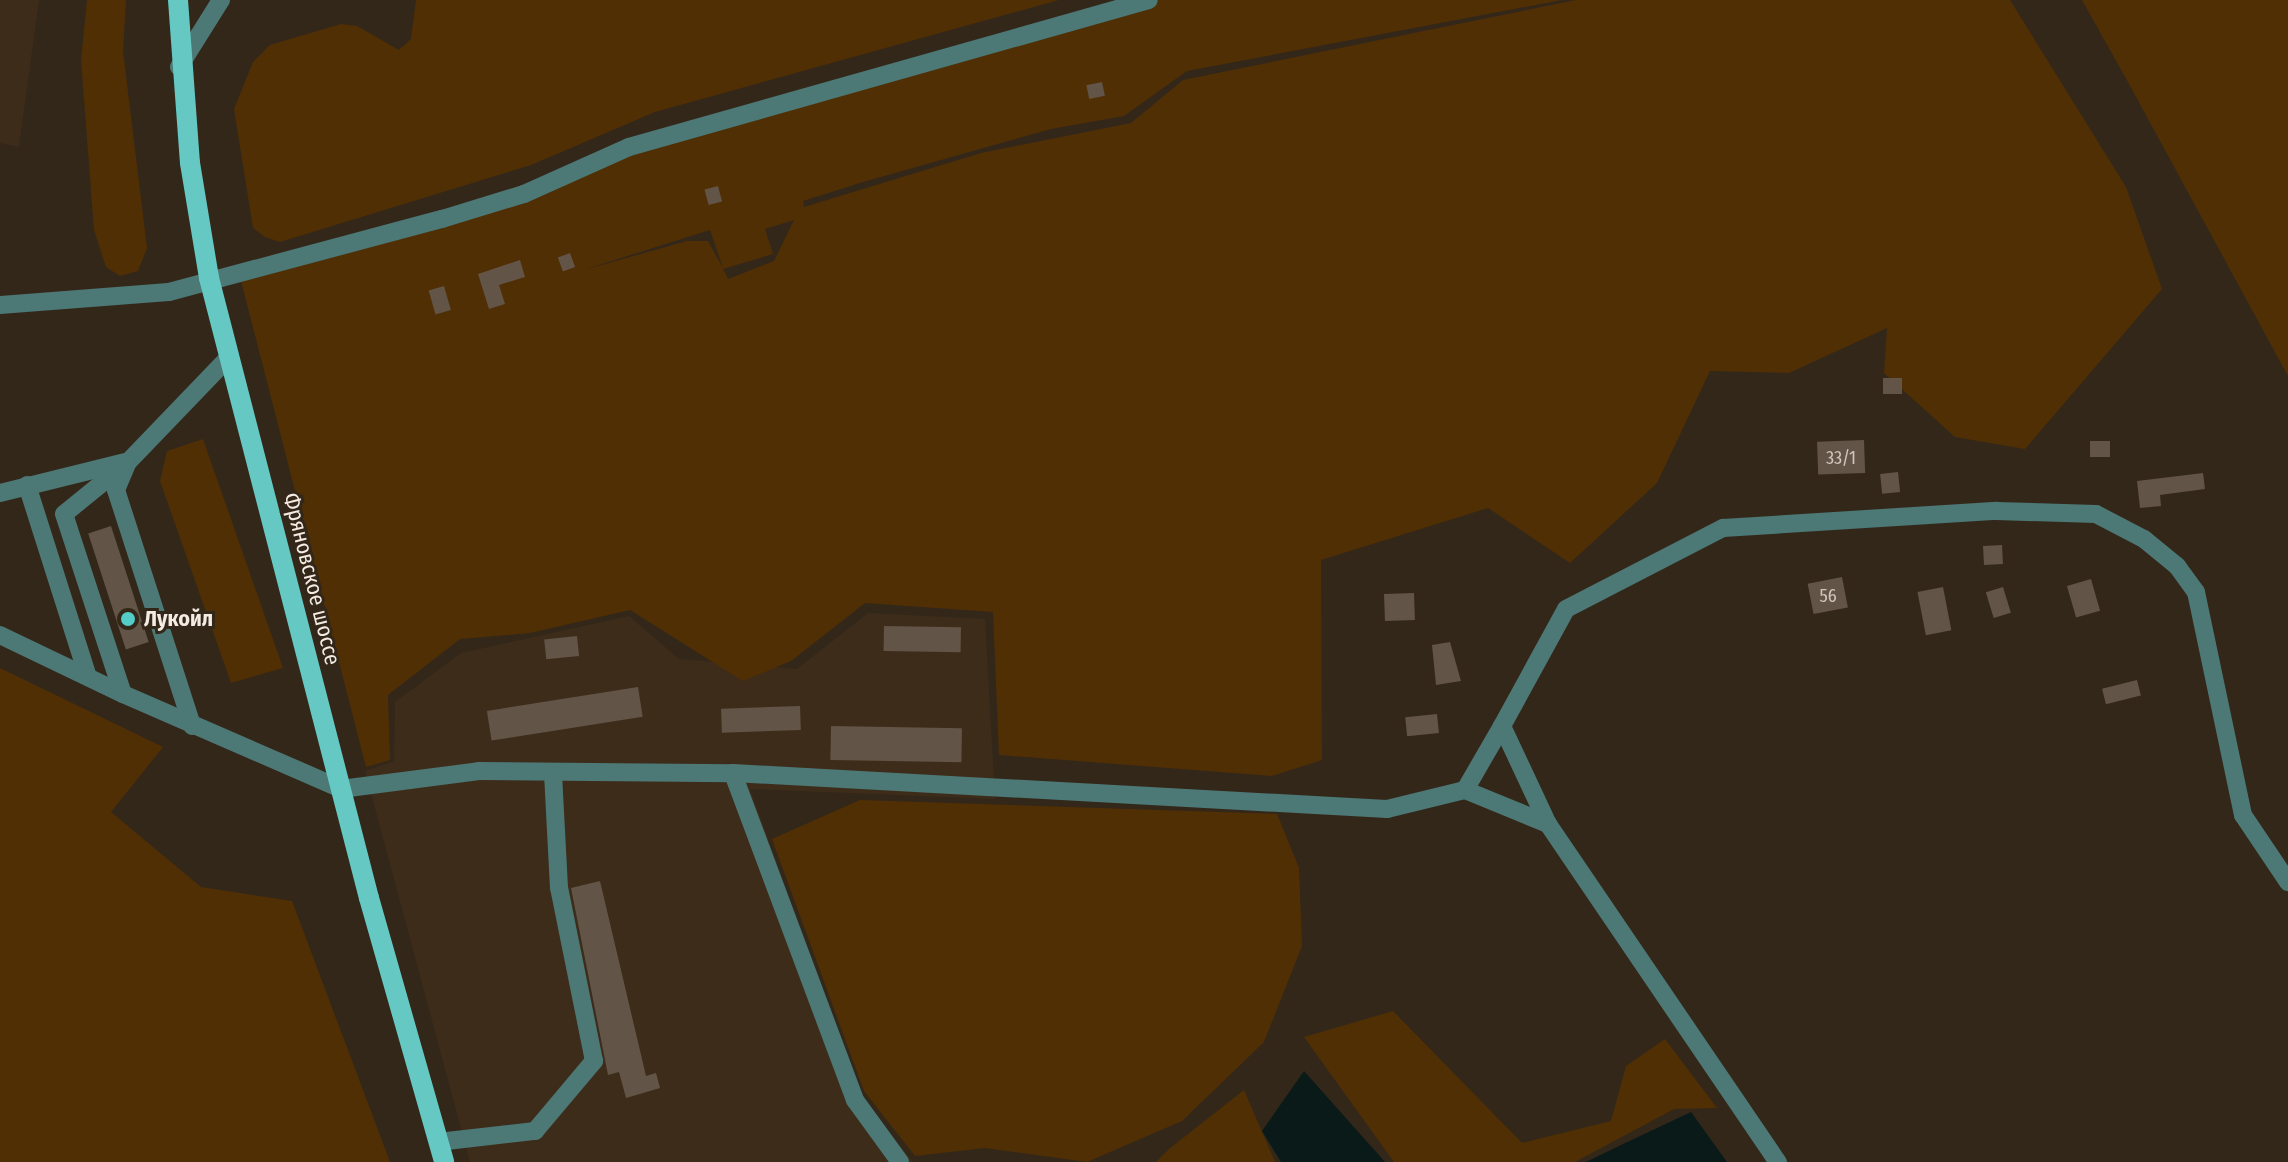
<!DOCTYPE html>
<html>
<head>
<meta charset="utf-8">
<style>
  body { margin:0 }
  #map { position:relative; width:2288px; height:1162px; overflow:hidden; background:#33271a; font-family:"Fira Sans Condensed",sans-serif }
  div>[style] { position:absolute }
  .built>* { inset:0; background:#3d2c1a }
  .green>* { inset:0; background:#502f04 }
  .water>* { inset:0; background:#0a1a19 }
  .building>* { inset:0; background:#625446; transform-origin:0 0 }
  .minor>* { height:18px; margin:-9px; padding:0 9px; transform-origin:9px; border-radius:9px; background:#4c7876 }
  .major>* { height:20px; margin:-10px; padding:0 10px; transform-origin:10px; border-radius:10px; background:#65c8c3 }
  .dots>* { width:22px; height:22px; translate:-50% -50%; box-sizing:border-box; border:4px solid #33271a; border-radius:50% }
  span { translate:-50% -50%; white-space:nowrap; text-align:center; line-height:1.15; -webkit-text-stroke:6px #33271a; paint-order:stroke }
  .number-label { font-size:18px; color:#d0c5bc }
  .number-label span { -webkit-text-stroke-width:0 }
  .street-label { font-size:22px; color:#f4ebe3 }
  .poi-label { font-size:22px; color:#f4ebe3; font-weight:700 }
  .left { translate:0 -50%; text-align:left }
</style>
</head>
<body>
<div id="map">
  <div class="built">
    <i style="clip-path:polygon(0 0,39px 0,19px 147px,0 143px)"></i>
    <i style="clip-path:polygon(868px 613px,985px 619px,995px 799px,750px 789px,861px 1096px,913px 1162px,470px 1162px,365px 771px,394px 761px,395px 702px,461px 653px,629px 616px,679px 659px,797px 669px)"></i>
  </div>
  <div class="green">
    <i style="clip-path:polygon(87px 0,126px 0,123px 51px,147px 248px,138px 271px,120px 276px,106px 267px,94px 230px,81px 60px)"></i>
    <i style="clip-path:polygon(416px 0,1059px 0,655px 112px,531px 165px,293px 238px,280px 242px,265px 237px,253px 228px,234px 109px,253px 62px,270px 45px,341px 24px,357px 26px,399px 50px,411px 39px)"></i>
    <i style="clip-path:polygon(evenodd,1149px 0,1562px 0,1187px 71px,1124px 116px,1051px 129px,863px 182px,803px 201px,804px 207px,981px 153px,1131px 123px,1183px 80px,1576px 0,2010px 0,2126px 187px,2162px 289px,2025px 449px,1955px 437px,1884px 373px,1887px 328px,1789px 373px,1710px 371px,1657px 483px,1570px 563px,1488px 508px,1321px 560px,1322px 760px,1272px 776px,999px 755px,993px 612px,865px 603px,791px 661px,743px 681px,630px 610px,530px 633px,460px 639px,388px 695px,390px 760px,366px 767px,239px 273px,442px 219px,629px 147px,1149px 0,794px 220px,774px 261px,728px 279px,723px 269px,773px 254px,765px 229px,794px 220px,1149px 0,710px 230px,723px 268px,708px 241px,687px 241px,580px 271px,710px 230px)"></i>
    <i style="clip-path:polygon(2082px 0,2288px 0,2288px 376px,2129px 84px)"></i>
    <i style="clip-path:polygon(203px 439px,283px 668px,231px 683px,160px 481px,167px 451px)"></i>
    <i style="clip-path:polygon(0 668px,163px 747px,111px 812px,201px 887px,292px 901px,390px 1162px,0 1162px)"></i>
    <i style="clip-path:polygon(860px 800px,1277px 814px,1299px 868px,1302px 946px,1264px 1042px,1182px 1121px,1087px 1162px,985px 1148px,915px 1156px,864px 1091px,772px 839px)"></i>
    <i style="clip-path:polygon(1393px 1011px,1522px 1143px,1611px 1121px,1626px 1066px,1665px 1039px,1717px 1108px,1674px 1109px,1575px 1162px,1394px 1162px,1304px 1037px)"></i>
    <i style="clip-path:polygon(1244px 1090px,1275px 1162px,1156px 1162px,1169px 1149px)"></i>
  </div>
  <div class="water">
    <i style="clip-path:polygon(1304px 1071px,1385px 1162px,1281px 1162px,1262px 1131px)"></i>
    <i style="clip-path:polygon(1691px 1112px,1727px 1162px,1586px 1162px,1621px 1145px)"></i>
  </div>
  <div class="building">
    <i style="left:1102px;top:82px;width:14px;height:16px;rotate:78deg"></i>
    <i style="left:718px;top:186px;width:16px;height:14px;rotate:75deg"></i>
    <i style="left:570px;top:253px;width:15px;height:13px;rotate:70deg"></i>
    <i style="clip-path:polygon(520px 260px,525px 277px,499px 285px,505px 304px,489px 309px,478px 274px)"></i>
    <i style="left:444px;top:286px;width:25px;height:16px;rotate:74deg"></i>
    <i style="left:1883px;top:378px;width:19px;height:16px"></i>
    <i style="left:1864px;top:440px;width:33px;height:47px;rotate:88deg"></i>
    <i style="left:2110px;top:441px;width:16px;height:20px;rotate:90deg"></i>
    <i style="left:1898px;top:472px;width:20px;height:18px;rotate:84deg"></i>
    <i style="clip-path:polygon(2203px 473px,2205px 489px,2160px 495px,2161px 506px,2140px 508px,2137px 481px)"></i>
    <i style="left:111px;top:526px;width:122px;height:24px;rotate:72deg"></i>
    <i style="left:2002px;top:545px;width:19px;height:19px;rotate:87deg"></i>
    <i style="left:1842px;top:577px;width:31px;height:35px;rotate:79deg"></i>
    <i style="left:2091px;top:579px;width:33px;height:25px;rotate:74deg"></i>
    <i style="left:1943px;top:587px;width:44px;height:26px;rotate:79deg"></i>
    <i style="left:2003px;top:587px;width:27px;height:18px;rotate:73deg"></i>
    <i style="left:1414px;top:593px;width:27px;height:30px;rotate:88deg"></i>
    <i style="left:884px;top:626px;width:77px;height:25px;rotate:1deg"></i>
    <i style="left:577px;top:636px;width:20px;height:33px;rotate:84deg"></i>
    <i style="clip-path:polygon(1450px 642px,1461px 681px,1436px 685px,1432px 645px)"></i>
    <i style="left:2137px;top:680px;width:16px;height:36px;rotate:76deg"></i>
    <i style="left:638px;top:687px;width:30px;height:153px;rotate:81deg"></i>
    <i style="left:800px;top:706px;width:24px;height:79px;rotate:88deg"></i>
    <i style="left:1437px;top:714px;width:19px;height:32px;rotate:84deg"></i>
    <i style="left:831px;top:726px;width:131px;height:34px;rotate:1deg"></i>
    <i style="clip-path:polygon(600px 881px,646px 1076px,656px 1073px,660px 1088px,626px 1098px,619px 1072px,608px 1075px,571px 888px)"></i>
  </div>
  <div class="minor">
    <i style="left:179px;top:67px;width:79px;rotate:-57.9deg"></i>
    <i style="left:0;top:305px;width:169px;rotate:-4.4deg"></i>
    <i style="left:169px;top:292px;width:283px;rotate:-15deg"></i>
    <i style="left:442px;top:219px;width:86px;rotate:-17deg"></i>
    <i style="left:524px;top:194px;width:115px;rotate:-24.1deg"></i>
    <i style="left:629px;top:147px;width:540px;rotate:-15.79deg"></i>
    <i style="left:230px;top:356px;width:147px;rotate:133.9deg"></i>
    <i style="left:128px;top:462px;width:82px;rotate:140.9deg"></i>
    <i style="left:64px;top:514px;width:189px;rotate:71.9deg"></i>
    <i style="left:123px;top:694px;width:238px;rotate:23.5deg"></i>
    <i style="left:341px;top:789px;width:139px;rotate:-7.4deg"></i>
    <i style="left:479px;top:771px;width:254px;rotate:0.5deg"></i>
    <i style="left:127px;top:464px;width:28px;rotate:113deg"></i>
    <i style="left:116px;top:490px;width:248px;rotate:72.1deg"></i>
    <i style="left:27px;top:485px;width:201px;rotate:72.4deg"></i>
    <i style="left:0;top:493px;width:129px;rotate:-13.9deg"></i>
    <i style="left:0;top:635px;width:136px;rotate:25.6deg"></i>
    <i style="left:1502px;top:726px;width:133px;rotate:-61.3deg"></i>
    <i style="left:1566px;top:609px;width:177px;rotate:-27.3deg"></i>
    <i style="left:1723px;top:528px;width:274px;rotate:-3.6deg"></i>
    <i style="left:1996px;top:511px;width:100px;rotate:1.7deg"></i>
    <i style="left:2096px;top:514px;width:54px;rotate:27.5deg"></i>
    <i style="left:2144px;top:539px;width:43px;rotate:39.3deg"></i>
    <i style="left:2177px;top:566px;width:32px;rotate:54deg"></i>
    <i style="left:2196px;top:592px;width:228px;rotate:78.1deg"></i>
    <i style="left:2243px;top:815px;width:81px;rotate:56.1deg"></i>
    <i style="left:1465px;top:790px;width:74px;rotate:-60deg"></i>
    <i style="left:1502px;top:726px;width:108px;rotate:64.9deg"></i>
    <i style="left:438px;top:1142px;width:98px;rotate:-6.5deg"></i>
    <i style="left:535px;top:1131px;width:92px;rotate:-49.9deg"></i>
    <i style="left:594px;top:1061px;width:177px;rotate:-101.4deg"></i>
    <i style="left:559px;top:888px;width:116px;rotate:-93deg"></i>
    <i style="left:900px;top:1162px;width:77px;rotate:-126deg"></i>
    <i style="left:855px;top:1100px;width:349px;rotate:-110.5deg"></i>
    <i style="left:733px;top:773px;width:655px;rotate:3.15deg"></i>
    <i style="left:1387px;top:809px;width:80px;rotate:-13.7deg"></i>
    <i style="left:1465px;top:790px;width:90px;rotate:22.3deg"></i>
    <i style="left:1548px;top:824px;width:409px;rotate:55.8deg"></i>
  </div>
  <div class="major">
    <i style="left:178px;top:0;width:163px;rotate:85.8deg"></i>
    <i style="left:190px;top:163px;width:117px;rotate:80.6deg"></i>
    <i style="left:209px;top:278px;width:640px;rotate:75.53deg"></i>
    <i style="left:369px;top:898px;width:274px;rotate:74.1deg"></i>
  </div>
  <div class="dots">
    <i style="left:128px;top:619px;background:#54cdc8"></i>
  </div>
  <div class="number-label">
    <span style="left:1841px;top:458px">33/1</span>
    <span style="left:1828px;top:596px">56</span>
  </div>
  <div class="street-label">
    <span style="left:312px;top:579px;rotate:76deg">Фряновское шоссе</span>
  </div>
  <div class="poi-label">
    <span class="left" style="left:144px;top:619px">Лукойл</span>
  </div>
</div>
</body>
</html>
